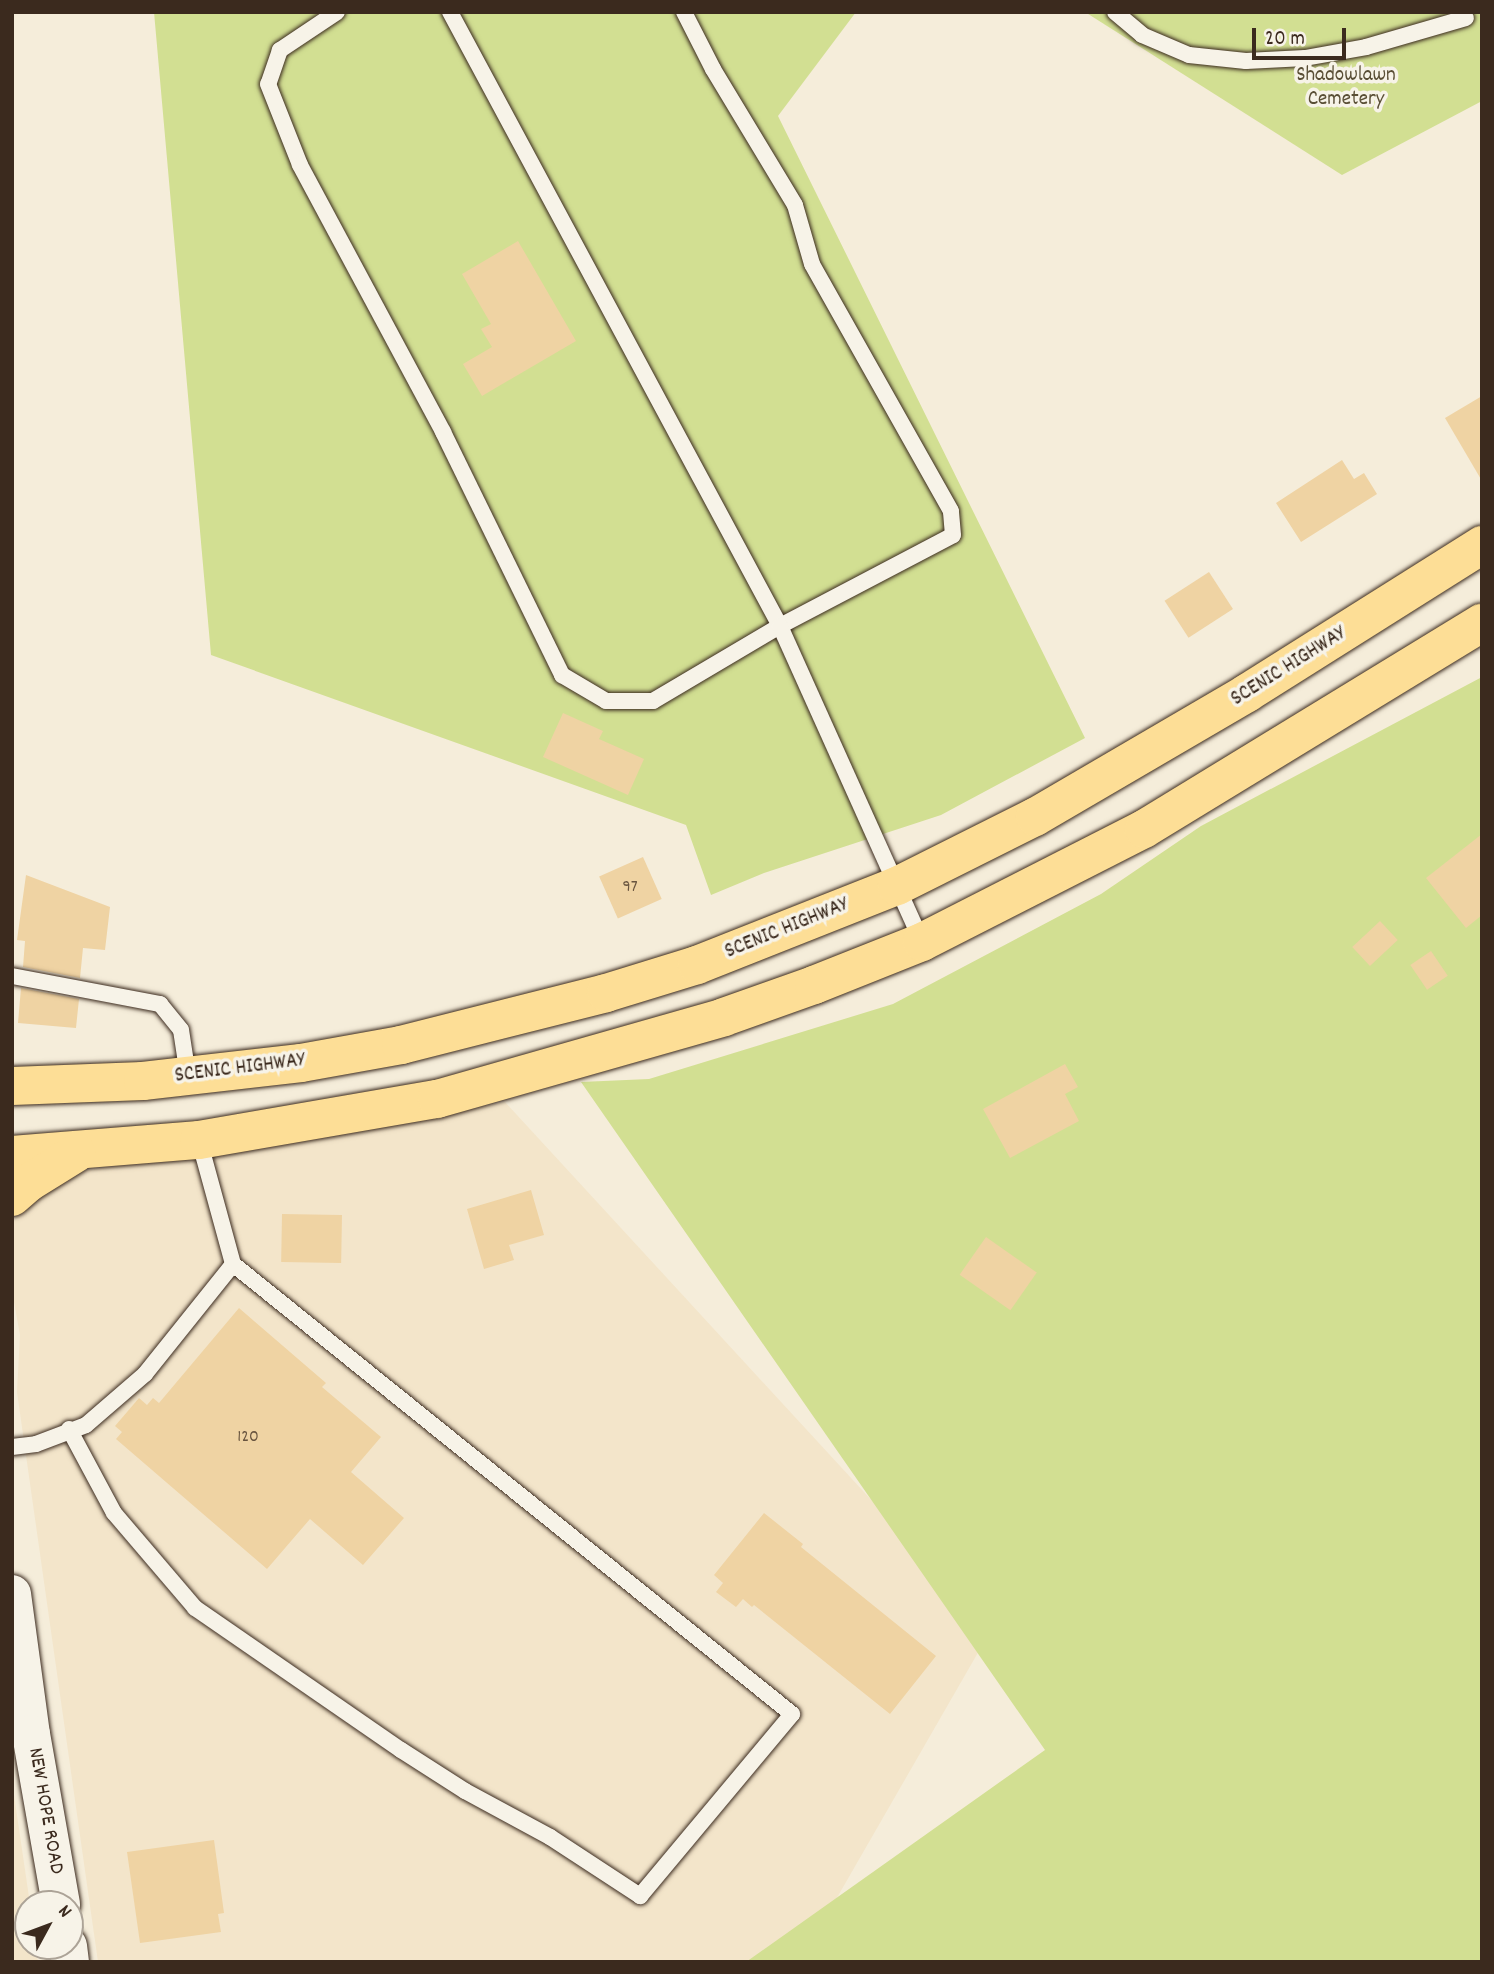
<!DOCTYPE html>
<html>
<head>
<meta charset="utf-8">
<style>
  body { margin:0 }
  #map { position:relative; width:1494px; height:1974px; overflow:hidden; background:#f5edda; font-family:Dekko,sans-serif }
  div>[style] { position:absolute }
  .built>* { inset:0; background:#f3e5ca }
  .green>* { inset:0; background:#d2df92 }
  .building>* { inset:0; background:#efd3a3; transform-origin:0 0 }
  .roads { filter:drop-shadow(0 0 2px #3b2a1e) drop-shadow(0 0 2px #3b2a1e) }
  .service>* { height:16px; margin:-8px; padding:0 8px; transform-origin:8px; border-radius:8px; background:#f7f3e8 }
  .tertiary>* { height:38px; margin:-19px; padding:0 19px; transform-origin:19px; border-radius:19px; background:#f7f3e8 }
  .primary>* { height:38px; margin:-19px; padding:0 19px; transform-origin:19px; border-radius:19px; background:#fdde96 }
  span { translate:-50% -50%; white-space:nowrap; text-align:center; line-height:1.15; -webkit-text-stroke:7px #f7f3e8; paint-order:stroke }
  .number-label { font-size:18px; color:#68543f }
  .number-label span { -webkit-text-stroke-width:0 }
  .park-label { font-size:21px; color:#594e35 }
  .street-label { font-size:21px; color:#3b2a1e }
  .frame { position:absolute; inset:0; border:14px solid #3b2a1e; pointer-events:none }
  .north { position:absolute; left:14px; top:1890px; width:70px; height:70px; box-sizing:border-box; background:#f7f3e8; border:2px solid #aca397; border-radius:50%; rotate:49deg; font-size:19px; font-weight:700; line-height:28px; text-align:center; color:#3b2a1e }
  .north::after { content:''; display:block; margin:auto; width:24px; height:32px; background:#3b2a1e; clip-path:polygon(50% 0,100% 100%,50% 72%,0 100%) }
  .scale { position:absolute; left:1252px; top:28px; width:94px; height:32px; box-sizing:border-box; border:4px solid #3b2a1e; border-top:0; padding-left:9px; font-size:21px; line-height:24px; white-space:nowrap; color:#3b2a1e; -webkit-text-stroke:5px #f7f3e8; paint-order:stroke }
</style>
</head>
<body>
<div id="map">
  <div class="built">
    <i style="clip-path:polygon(505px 1102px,991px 1630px,800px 1962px,98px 1962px,17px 1392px,20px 1335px,12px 1291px,12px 1222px,33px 1195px,53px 1179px,89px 1170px,345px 1133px)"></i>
    <i style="clip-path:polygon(12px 1781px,30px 1904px,28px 1946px,36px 1946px,38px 1962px,12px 1962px)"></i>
  </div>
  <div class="green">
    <i style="clip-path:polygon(154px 12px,856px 12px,778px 116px,1085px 738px,941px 815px,764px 873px,711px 895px,686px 825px,211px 655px)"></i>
    <i style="clip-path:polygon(1085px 12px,1482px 12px,1482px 101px,1342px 175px)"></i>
    <i style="clip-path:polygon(1482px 677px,1482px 1962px,746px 1962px,1045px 1750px,581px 1082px,649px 1079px,893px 1004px,1101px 894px,1201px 826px)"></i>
  </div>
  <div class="building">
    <i style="clip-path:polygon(518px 241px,576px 341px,482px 396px,463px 364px,492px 347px,481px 329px,491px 324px,462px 274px)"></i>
    <i style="clip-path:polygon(1482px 396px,1482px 481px,1445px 418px)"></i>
    <i style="clip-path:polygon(1342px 460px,1354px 479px,1364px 473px,1377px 494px,1301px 542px,1276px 503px)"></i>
    <i style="left:1209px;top:572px;width:44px;height:53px;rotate:57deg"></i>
    <i style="clip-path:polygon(563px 713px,603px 731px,599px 739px,644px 759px,628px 795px,543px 757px)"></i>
    <i style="clip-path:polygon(1482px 834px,1482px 915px,1466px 928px,1426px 878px)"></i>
    <i style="left:643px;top:857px;width:46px;height:48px;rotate:66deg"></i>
    <i style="clip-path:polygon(26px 875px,110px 907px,105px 950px,83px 948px,80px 978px,23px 967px,25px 941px,17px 940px)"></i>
    <i style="left:1380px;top:921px;width:26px;height:38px;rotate:47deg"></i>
    <i style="left:1431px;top:951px;width:30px;height:25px;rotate:56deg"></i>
    <i style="clip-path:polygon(21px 988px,79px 999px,76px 1028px,18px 1023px)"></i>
    <i style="clip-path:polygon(1065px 1064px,1078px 1087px,1065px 1094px,1079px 1121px,1010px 1158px,983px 1109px)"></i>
    <i style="clip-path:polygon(531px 1190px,544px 1235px,509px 1245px,514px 1260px,484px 1269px,467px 1209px)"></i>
    <i style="left:282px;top:1214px;width:60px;height:48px;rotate:1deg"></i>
    <i style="left:986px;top:1237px;width:62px;height:46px;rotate:35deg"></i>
    <i style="clip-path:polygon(239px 1308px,326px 1383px,322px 1387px,381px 1437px,351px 1472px,404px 1518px,363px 1565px,310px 1519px,267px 1569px,116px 1439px,122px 1432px,115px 1426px,139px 1398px,147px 1405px,153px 1398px,159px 1403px)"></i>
    <i style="clip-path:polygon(764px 1513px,803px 1544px,801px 1547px,936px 1656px,890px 1714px,754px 1605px,752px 1607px,743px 1599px,736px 1607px,716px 1592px,723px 1583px,714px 1575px)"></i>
    <i style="clip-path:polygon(214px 1840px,224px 1913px,218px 1914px,221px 1932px,140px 1943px,127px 1852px)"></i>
  </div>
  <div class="roads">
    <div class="service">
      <i style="left:337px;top:12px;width:69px;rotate:146.3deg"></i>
      <i style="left:280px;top:50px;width:36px;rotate:109deg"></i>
      <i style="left:268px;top:84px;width:87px;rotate:68.4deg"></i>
      <i style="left:300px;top:165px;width:303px;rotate:61.8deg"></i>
      <i style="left:443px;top:432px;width:271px;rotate:63.9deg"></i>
      <i style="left:562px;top:675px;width:51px;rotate:30.6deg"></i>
      <i style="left:606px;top:701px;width:47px"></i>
      <i style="left:653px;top:701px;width:147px;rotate:-30.6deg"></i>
      <i style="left:780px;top:626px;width:195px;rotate:-27.7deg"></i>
      <i style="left:953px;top:535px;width:24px;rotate:-95deg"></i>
      <i style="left:951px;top:511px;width:283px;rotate:-119.4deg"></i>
      <i style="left:812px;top:264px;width:61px;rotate:-106.1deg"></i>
      <i style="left:795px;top:205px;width:159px;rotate:-121.1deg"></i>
      <i style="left:713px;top:69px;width:64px;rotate:-117deg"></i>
      <i style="left:450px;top:12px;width:697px;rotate:61.74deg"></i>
      <i style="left:780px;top:626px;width:346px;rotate:65.8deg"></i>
      <i style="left:1115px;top:12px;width:35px;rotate:40deg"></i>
      <i style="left:1142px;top:35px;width:51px;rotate:23.1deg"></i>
      <i style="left:1189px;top:55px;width:57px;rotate:6deg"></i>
      <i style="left:1246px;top:61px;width:59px;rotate:-2.9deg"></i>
      <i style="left:1305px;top:58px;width:62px;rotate:-10.2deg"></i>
      <i style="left:1366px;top:47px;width:104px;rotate:-16.2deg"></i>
      <i style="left:12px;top:976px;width:151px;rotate:10.7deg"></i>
      <i style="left:160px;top:1004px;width:33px;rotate:51deg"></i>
      <i style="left:181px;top:1030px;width:47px;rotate:81.3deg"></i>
      <i style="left:69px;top:1429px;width:95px;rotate:61.8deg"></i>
      <i style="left:114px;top:1513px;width:125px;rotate:49.5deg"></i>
      <i style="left:195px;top:1608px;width:250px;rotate:34.6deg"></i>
      <i style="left:401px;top:1750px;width:76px;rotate:32.6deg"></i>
      <i style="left:465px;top:1791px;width:97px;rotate:28.4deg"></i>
      <i style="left:550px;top:1837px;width:108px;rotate:33.2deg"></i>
      <i style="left:640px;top:1896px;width:237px;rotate:-50.1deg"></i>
      <i style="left:792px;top:1714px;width:718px;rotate:-141.17deg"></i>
      <i style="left:12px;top:1447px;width:24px;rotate:-7deg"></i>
      <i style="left:36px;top:1444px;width:53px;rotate:-20.8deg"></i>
      <i style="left:86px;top:1425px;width:78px;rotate:-40.8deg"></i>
      <i style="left:145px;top:1374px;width:141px;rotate:-51.3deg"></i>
      <i style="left:233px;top:1264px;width:129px;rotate:-105.3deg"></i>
    </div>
    <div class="tertiary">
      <i style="left:12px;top:1594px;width:141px;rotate:82.3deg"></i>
      <i style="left:31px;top:1734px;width:173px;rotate:80deg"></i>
      <i style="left:68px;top:1946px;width:16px;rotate:83deg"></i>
    </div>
    <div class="primary">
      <i style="left:12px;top:1086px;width:131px;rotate:-2.2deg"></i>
      <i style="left:143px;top:1081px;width:159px;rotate:-6.5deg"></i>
      <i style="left:301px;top:1063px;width:102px;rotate:-10.2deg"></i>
      <i style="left:401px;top:1045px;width:211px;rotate:-14.2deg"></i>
      <i style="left:606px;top:993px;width:95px;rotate:-17.1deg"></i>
      <i style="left:697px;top:965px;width:215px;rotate:-21.6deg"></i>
      <i style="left:897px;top:886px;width:154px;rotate:-26.6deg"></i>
      <i style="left:1035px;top:817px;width:246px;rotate:-30.3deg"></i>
      <i style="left:1247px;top:693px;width:278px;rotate:-32.2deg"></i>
      <i style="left:12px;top:1155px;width:188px;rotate:-4.6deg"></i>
      <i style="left:199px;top:1140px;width:242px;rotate:-9.8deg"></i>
      <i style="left:437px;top:1099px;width:298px;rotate:-15.9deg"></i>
      <i style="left:724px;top:1017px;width:96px;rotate:-19.6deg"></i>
      <i style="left:814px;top:985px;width:116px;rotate:-21.7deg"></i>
      <i style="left:922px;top:942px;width:249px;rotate:-27deg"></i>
      <i style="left:1144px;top:829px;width:396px;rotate:-31.4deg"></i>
      <i style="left:12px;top:1197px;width:21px;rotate:-41deg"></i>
      <i style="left:28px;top:1183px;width:57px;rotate:-32deg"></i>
    </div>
  </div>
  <div class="number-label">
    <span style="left:630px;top:888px">97</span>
    <span style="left:248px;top:1438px">120</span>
  </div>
  <div class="park-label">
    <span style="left:1346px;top:88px">Shadowlawn<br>Cemetery</span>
  </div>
  <div class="street-label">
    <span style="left:1289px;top:667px;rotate:-32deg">SCENIC HIGHWAY</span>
    <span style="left:787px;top:929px;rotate:-22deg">SCENIC HIGHWAY</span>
    <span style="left:240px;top:1069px;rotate:-7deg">SCENIC HIGHWAY</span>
    <span style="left:45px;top:1811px;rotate:80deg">NEW HOPE ROAD</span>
  </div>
  <div class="frame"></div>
  <div class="north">N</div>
  <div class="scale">20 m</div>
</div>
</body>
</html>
